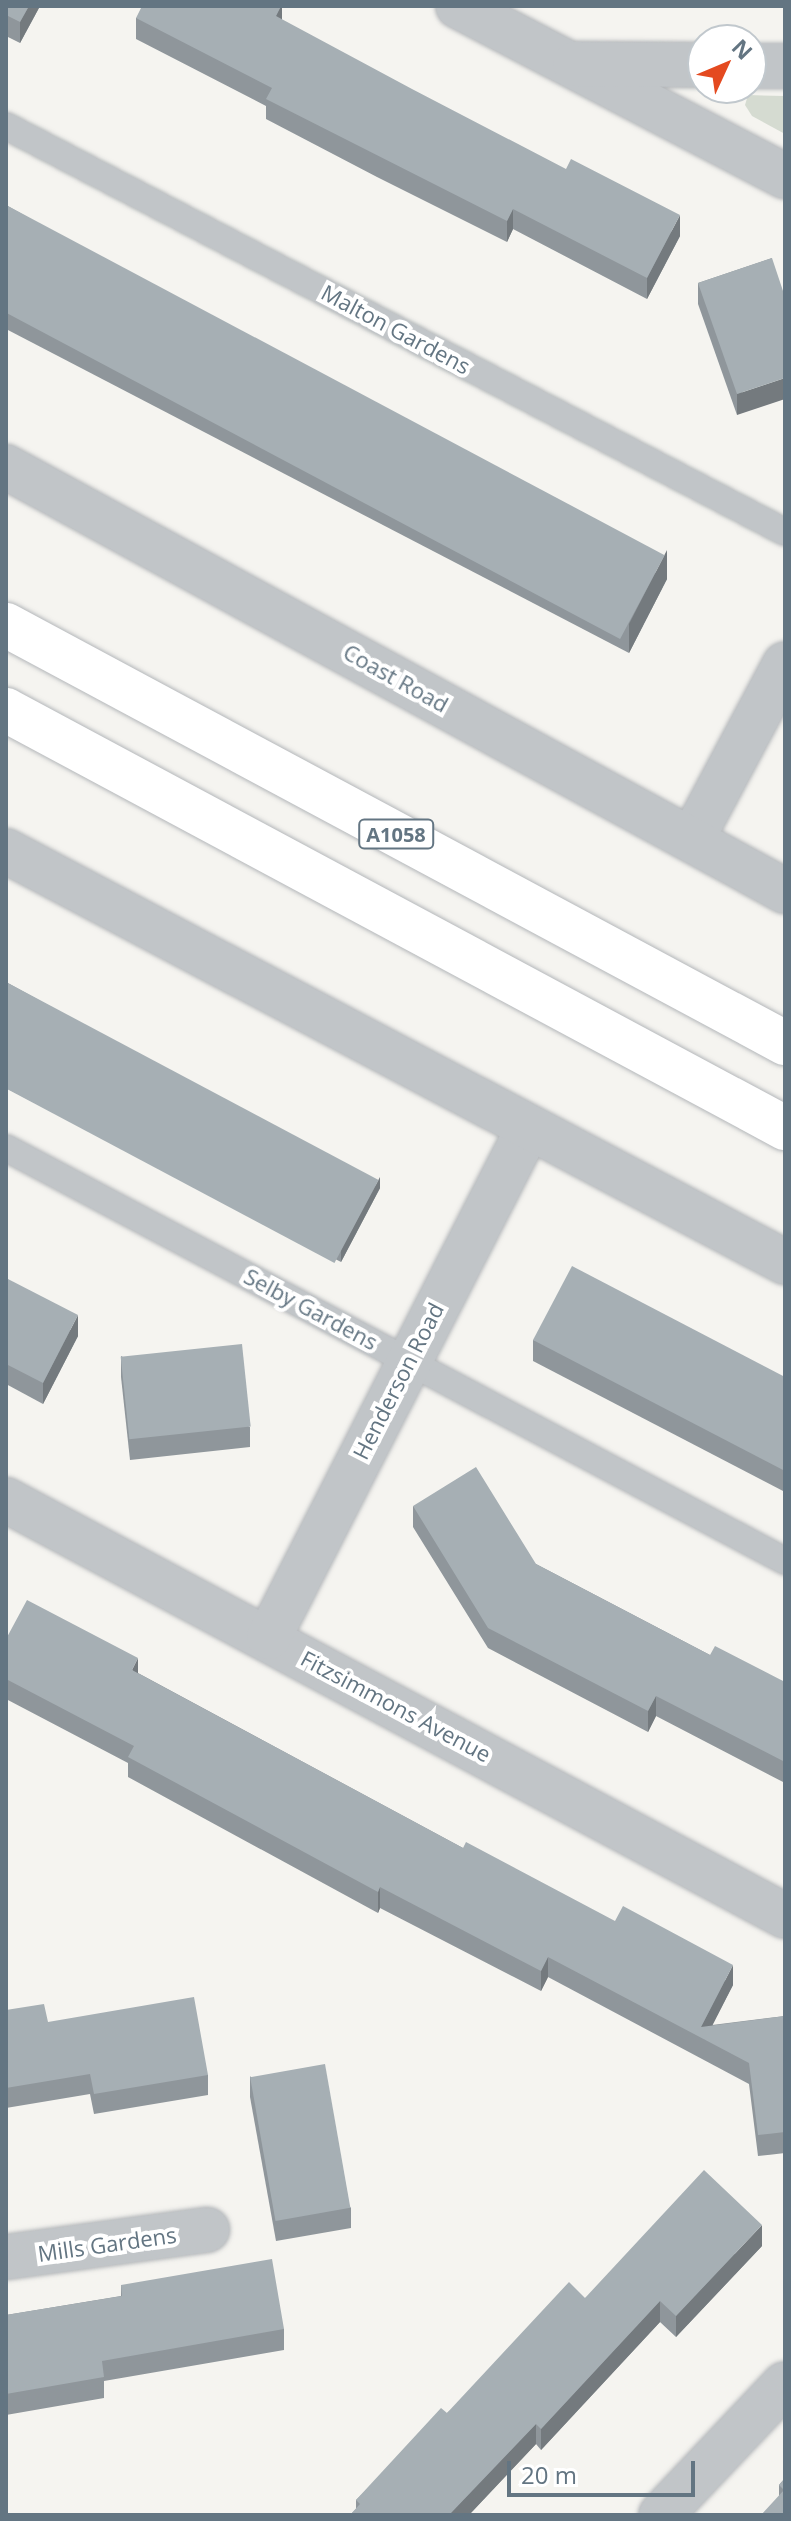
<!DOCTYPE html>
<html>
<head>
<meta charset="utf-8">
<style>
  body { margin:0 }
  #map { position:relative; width:791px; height:2521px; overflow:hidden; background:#f5f4f0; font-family:"Open Sans",sans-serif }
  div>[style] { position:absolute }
  .green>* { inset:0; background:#d5dbd1 }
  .roads { filter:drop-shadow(0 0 2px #b4b7ba) drop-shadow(0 0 2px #b4b7ba) }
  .service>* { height:26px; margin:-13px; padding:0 13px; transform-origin:13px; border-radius:13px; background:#c1c5c8 }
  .minor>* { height:44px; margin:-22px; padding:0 22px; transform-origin:22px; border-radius:22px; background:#c1c5c8 }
  .tertiary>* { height:44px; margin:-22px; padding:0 22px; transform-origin:22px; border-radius:22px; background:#c1c5c8 }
  .trunk>* { height:44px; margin:-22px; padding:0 22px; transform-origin:22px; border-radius:22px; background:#fff }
  .wall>* { inset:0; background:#8f969b }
  .shaded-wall>* { inset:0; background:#747a7e }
  .building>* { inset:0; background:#a6afb4; transform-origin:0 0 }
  span { translate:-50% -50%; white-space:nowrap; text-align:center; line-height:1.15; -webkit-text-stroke:8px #fff; paint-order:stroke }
  .shield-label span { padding:2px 6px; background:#fff; border:2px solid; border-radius:6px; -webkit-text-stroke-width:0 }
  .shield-label { font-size:20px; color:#637582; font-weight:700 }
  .street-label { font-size:22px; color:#637582 }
  .frame { position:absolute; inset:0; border:8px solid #637582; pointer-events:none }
  .north { position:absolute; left:687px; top:24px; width:80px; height:80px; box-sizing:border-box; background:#fff; border:2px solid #c1c8cd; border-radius:50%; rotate:46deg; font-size:22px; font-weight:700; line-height:32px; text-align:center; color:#637582 }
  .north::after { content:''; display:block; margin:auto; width:28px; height:36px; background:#e44a20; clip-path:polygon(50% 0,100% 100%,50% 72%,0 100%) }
  .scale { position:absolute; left:507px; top:2461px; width:188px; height:36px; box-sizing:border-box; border:4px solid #637582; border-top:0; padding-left:10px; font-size:24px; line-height:28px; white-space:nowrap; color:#637582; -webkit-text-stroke:6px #fff; paint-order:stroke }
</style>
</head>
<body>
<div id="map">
  <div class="green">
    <i style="clip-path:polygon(748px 95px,785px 96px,785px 134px,752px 116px,745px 105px)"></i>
  </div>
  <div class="roads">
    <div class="service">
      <i style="left:6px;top:126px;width:878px;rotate:27.53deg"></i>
      <i style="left:6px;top:1148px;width:882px;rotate:27.93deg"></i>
    </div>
    <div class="minor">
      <i style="left:458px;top:6px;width:369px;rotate:27.5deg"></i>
      <i style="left:575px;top:64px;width:128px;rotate:0.4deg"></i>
      <i style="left:751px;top:66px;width:34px"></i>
      <i style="left:692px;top:839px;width:198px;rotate:-62deg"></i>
      <i style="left:6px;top:1500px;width:883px;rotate:28.1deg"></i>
      <i style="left:269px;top:1637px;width:572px;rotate:-62.99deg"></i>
      <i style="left:6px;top:2257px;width:203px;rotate:-7.7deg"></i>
      <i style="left:661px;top:2515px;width:180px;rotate:-46.6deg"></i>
    </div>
    <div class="tertiary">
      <i style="left:6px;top:467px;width:887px;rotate:28.56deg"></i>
      <i style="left:6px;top:851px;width:881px;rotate:27.82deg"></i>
    </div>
    <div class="trunk">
      <i style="left:6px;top:625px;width:884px;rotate:28.22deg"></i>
      <i style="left:6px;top:710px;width:884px;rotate:28.22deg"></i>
    </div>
  </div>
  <div class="wall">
    <i style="clip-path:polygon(6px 6px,40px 6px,20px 43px,6px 36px)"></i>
    <i style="clip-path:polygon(282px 6px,282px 20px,680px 236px,647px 299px,513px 229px,507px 242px,377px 177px,266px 119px,266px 106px,136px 39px,136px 18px)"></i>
    <i style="clip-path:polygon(6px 205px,667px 579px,629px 653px,6px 329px)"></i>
    <i style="clip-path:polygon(772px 258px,737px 415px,698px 304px,698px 283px)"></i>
    <i style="clip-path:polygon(6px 982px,380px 1188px,341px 1262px,6px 1088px)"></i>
    <i style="clip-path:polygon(6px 1278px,78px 1336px,43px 1404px,6px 1384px)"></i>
    <i style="clip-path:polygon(533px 1340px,785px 1377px,785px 1492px,533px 1361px)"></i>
    <i style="clip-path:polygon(121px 1356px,250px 1427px,250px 1447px,130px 1460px,121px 1377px)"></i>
    <i style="clip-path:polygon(413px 1506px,536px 1564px,710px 1655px,785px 1682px,785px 1783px,656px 1716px,648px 1732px,488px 1648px,413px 1527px)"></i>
    <i style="clip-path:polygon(6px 1639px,138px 1673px,463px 1848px,733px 1985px,712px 2025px,785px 2016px,785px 2153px,758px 2156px,749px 2084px,548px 1977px,541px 1991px,380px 1908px,378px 1913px,128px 1777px,128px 1763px,6px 1699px)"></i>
    <i style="clip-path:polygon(6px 2010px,48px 2022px,208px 2075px,208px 2095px,94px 2114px,90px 2094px,6px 2108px)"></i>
    <i style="clip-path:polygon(250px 2076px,351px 2208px,351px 2228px,276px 2241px,250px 2097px)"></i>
    <i style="clip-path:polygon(762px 2246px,676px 2337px,660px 2322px,541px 2450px,536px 2444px,469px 2515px,350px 2515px,356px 2509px,356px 2500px,447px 2413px,585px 2298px)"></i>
    <i style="clip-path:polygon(121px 2285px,284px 2329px,284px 2350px,104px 2381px,104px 2398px,6px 2415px,6px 2315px,121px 2296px)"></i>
    <i style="clip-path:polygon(785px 2478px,785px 2515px,779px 2496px,779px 2485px)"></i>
  </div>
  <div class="shaded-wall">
    <i style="clip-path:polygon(29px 6px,40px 6px,20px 43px,20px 22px)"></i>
    <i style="clip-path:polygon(281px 6px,282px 6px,282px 25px,276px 16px)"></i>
    <i style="clip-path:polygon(513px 209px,513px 229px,507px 242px,507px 221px)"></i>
    <i style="clip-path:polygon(680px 215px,680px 236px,647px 299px,647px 278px)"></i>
    <i style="clip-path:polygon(785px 378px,785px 399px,737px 415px,737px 394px)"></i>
    <i style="clip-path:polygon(667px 550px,667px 579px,629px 653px,629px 624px)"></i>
    <i style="clip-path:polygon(380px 1177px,380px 1188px,341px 1262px,341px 1250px)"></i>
    <i style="clip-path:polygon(78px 1315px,78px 1336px,43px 1404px,43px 1383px)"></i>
    <i style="clip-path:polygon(138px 1658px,138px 1679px,132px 1670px)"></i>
    <i style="clip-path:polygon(656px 1696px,656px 1716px,648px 1732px,648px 1711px)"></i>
    <i style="clip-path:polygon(380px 1887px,380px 1908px,378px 1913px,378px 1892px)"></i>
    <i style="clip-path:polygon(548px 1957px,548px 1977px,541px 1991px,541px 1971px)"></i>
    <i style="clip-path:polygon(733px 1965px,733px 1985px,705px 2040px,701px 2027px)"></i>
    <i style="clip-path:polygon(762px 2225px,762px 2246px,676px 2337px,676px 2316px)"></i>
    <i style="clip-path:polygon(660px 2301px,660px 2322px,541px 2450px,541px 2429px)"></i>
    <i style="clip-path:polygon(536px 2424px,536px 2444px,469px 2515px,449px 2515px)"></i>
  </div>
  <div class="building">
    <i style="clip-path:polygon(6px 6px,29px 6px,20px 22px,6px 15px)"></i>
    <i style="clip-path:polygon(142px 6px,281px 6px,276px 16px,412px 89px,566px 169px,571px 159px,680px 215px,647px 278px,513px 209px,507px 221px,266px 99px,272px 88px,136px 18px)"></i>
    <i style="left:6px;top:205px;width:746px;height:95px;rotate:28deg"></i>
    <i style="clip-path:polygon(772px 258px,785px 297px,785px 378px,737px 394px,698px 283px)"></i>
    <i style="left:6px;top:982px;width:422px;height:94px;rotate:28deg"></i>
    <i style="clip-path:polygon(572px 1266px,785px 1377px,785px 1471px,533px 1340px)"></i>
    <i style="clip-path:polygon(6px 1278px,78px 1315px,43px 1383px,6px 1364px)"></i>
    <i style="left:242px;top:1344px;width:83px;height:122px;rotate:84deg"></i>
    <i style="clip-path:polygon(476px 1467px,536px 1564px,710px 1655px,715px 1646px,785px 1682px,785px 1762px,656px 1696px,648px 1711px,488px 1628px,413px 1506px)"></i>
    <i style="clip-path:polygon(27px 1600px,138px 1658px,132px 1670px,463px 1848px,466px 1842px,615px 1921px,623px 1906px,733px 1965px,701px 2027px,785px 2016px,785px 2132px,758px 2135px,749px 2063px,548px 1957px,541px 1971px,380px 1887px,378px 1892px,128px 1757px,134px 1746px,6px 1679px,6px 1639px)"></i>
    <i style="clip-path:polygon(194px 1997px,208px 2075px,94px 2094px,90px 2074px,6px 2088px,6px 2010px,44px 2004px,48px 2022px)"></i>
    <i style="left:325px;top:2064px;width:146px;height:76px;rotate:80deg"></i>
    <i style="clip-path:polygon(704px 2170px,762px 2225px,676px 2316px,660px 2301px,541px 2429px,536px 2424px,449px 2515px,350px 2515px,360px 2504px,356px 2500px,441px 2408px,447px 2413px,569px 2282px,585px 2298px)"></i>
    <i style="clip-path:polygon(272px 2259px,284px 2329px,102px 2361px,104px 2377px,6px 2394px,6px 2315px,122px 2296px,121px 2285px)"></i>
    <i style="clip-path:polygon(785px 2478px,785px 2515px,761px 2515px,784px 2490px,779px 2485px)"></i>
  </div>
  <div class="shield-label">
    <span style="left:396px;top:834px">A1058</span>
  </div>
  <div class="street-label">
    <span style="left:396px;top:329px;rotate:28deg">Malton Gardens</span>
    <span style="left:396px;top:678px;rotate:29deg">Coast Road</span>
    <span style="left:311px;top:1309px;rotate:28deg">Selby Gardens</span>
    <span style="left:398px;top:1381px;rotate:-63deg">Henderson Road</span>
    <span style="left:396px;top:1706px;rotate:28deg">Fitzsimmons Avenue</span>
    <span style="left:107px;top:2244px;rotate:-8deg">Mills Gardens</span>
  </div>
  <div class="frame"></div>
  <div class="north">N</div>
  <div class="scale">20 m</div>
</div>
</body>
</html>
